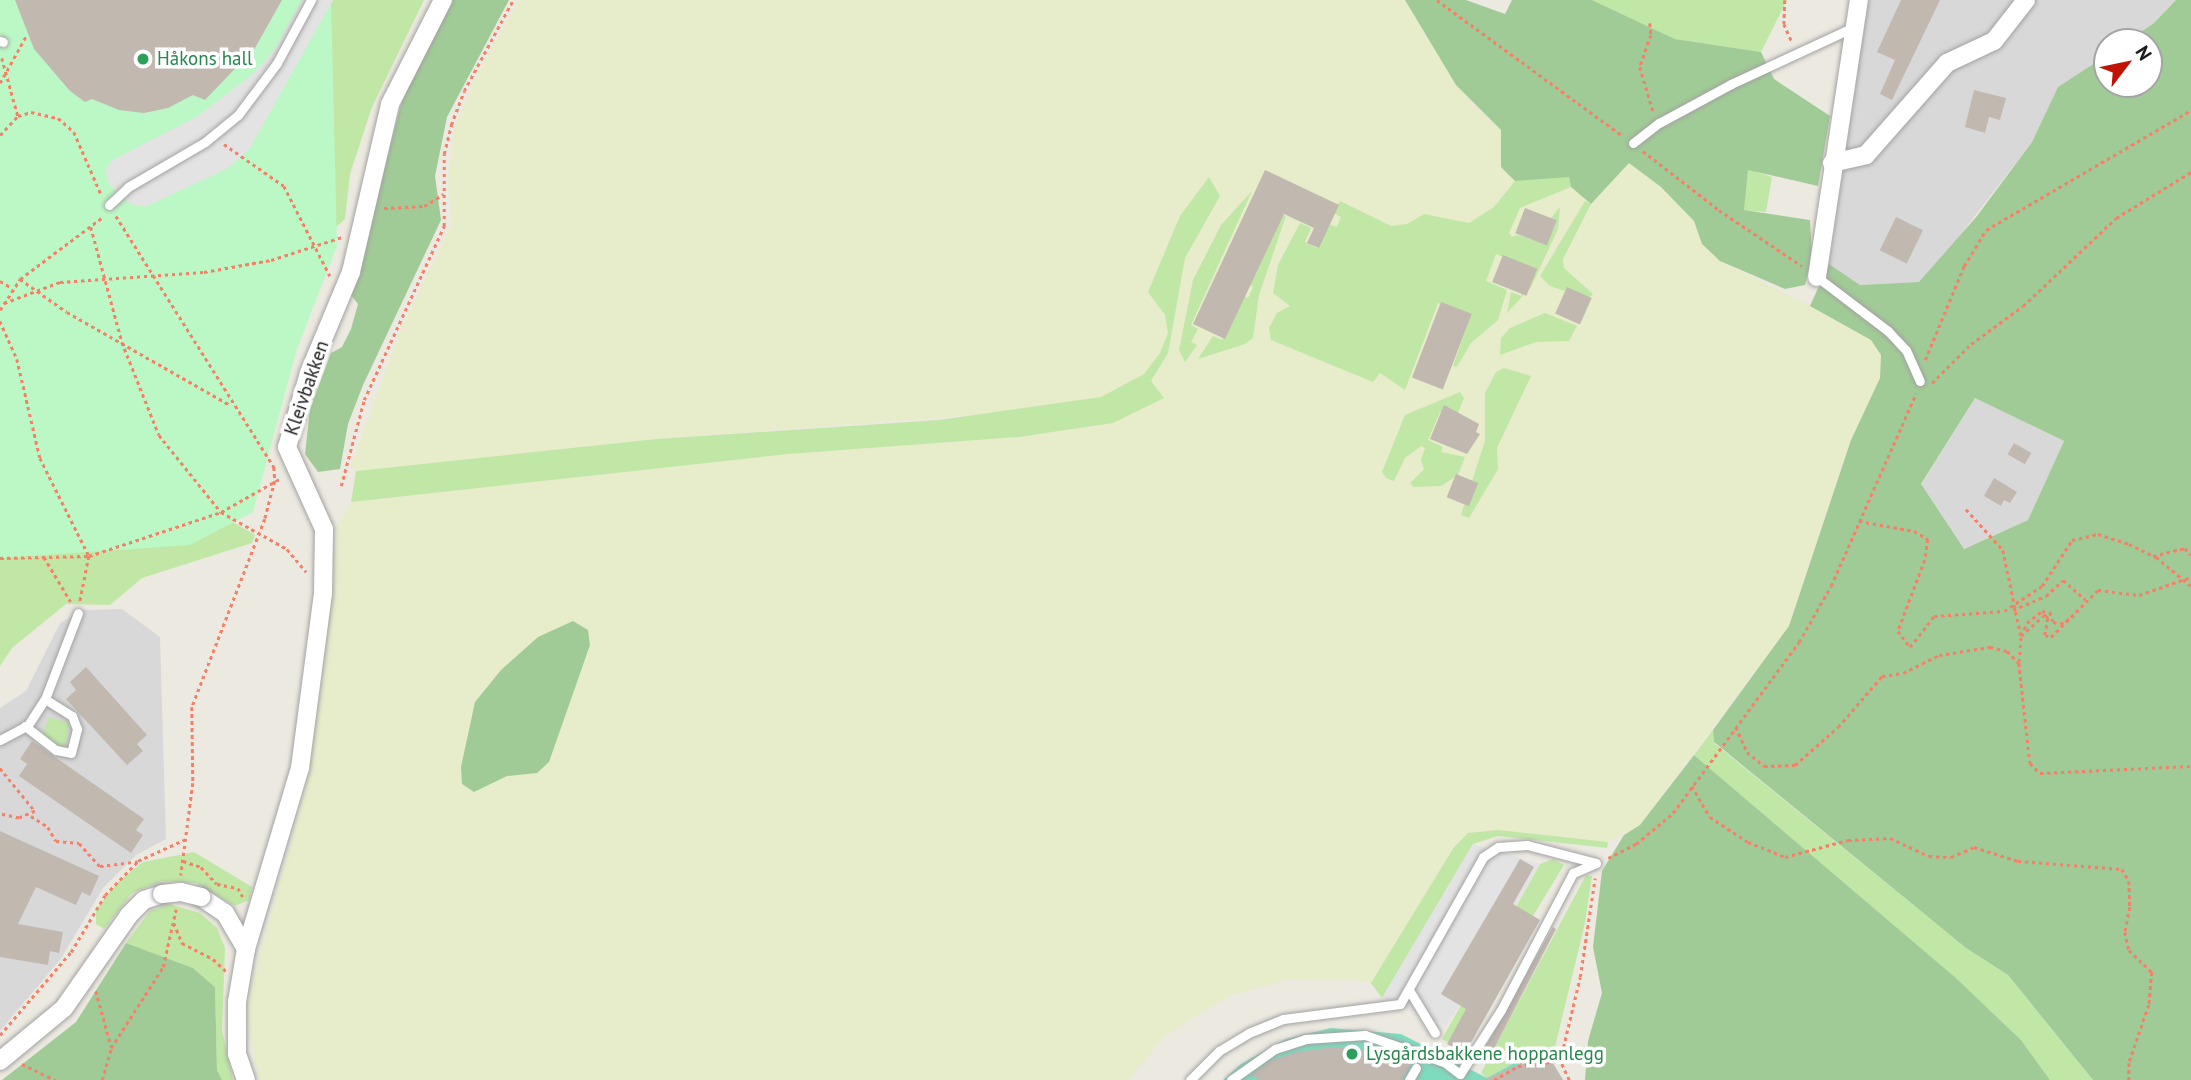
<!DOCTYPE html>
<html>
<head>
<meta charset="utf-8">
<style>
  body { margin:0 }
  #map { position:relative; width:2191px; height:1080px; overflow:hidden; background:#ece9e0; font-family:"PT Sans",sans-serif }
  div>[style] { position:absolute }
  .residential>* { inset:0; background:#d9d8d8 }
  .farmland>* { inset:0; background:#e7eccb }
  .grass>* { inset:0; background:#c1e7a6 }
  .forest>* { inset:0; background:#a1cb96 }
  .park>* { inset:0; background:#bcf8c5 }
  .pitch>* { inset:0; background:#7fdbbe }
  .parking>* { inset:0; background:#e3e3e3 }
  .building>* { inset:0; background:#c1b8b0; transform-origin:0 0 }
  .path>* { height:2.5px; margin-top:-1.25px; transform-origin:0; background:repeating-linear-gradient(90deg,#f68067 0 3.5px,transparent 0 7px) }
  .roads { filter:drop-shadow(0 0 2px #a2a2a2) drop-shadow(0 0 2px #a2a2a2) }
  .lane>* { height:9px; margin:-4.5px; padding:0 4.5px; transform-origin:4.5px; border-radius:4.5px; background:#fff }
  .street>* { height:18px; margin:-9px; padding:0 9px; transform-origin:9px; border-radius:9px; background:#fff }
  .bridges { filter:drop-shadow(0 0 2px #a2a2a2) drop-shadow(0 0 2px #a2a2a2) }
  .street-bridge>* { height:18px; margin:-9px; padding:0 9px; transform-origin:9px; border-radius:9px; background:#fff }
  .dots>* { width:19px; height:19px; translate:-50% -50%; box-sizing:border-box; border:4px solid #fff; border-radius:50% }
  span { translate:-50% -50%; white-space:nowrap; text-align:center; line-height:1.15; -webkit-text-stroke:7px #fff; paint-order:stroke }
  .leisure-label { font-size:19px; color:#27864d }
  .left { translate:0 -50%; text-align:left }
  .street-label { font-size:19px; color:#1b1b1b }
  .north { position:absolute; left:2093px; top:28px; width:70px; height:70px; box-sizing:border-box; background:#fff; border:2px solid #a4a4a4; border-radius:50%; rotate:58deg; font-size:19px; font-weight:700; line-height:28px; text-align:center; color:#1b1b1b }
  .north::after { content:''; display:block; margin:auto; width:24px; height:32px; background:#c21204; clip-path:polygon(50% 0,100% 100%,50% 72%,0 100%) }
</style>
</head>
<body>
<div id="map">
  <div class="residential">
    <i style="clip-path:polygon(1868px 0,2176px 0,2154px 23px,2126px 42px,2107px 42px,2107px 55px,2058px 87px,2032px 142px,1934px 269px,1919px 282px,1860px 285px,1829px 264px)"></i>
    <i style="clip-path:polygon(1975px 398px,2064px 441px,2028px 520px,1963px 549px,1921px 485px)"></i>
    <i style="clip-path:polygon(122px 609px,160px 637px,166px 839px,136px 855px,103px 888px,60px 960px,0 1031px,0 708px,26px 691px,60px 623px,83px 610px)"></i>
  </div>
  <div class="farmland">
    <i style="clip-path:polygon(519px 0,1405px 0,1471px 103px,1501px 130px,1629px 163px,1661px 187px,1694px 221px,1702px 244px,1720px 261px,1842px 321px,1871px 340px,1881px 355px,1880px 378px,1851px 440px,1789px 626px,1640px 825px,1608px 842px,1498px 830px,1468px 833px,1454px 847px,1371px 983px,1351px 979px,1290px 979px,1229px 996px,1166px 1035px,1128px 1080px,259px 1080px,247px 1020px,249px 994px,304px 793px,325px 660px,337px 526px,351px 502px,788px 454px,1019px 437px,1113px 423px,1144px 374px,1101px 397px,1027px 411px,657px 439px,356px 471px,351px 466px,401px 329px,452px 223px,448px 182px,454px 129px,477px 74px)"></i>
  </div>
  <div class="grass">
    <i style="clip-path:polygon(333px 0,424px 0,372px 107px,350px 174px,345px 219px,334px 229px,321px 22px)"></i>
    <i style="clip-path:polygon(1592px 0,1787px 0,1761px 52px,1675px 39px)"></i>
    <i style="clip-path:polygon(1748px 169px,1772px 177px,1766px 212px,1743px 210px)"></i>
    <i style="clip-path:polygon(1552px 176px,1569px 177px,1571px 187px,1520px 208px,1509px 233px,1512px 237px,1518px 235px,1544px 243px,1555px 226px,1551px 218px,1560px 207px,1558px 229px,1531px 287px,1507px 313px,1511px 292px,1521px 296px,1532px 269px,1496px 254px,1486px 281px,1507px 290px,1498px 320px,1471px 343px,1457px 367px,1453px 366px,1471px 315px,1438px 303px,1405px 390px,1380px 373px,1373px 382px,1271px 340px,1269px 328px,1277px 313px,1290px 306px,1273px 293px,1278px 265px,1300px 223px,1311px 228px,1305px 242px,1317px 248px,1328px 224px,1337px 227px,1341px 217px,1333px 213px,1340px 201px,1391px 226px,1407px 224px,1424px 214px,1469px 223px,1494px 207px,1515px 181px)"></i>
    <i style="clip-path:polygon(1209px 177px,1220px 196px,1185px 258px,1168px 353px,1151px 381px,1164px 398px,1113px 423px,1019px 437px,788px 454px,351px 502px,356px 471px,657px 439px,939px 420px,1101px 397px,1144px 374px,1160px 353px,1168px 333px,1165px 315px,1148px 292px,1180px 216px)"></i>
    <i style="clip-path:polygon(1252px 191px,1191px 325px,1198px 329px,1191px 342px,1197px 345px,1185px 362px,1179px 350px,1193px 280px,1221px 225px)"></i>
    <i style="clip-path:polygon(1585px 201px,1591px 204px,1563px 259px,1564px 268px,1593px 294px,1588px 299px,1550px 286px,1540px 276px)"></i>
    <i style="clip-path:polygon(1280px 214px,1286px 216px,1259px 295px,1253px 338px,1245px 344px,1198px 359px,1213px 336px,1222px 340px,1243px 296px,1248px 298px,1253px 287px,1248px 284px)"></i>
    <i style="clip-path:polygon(1545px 313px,1577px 326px,1569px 341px,1536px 342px,1500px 355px,1501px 338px,1510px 328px)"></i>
    <i style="clip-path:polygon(1504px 368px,1531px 376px,1497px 448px,1498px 469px,1469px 518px,1461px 515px,1485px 441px,1485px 393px,1496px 372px)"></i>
    <i style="clip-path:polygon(1460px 392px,1464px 398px,1458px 413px,1453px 417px,1440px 412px,1428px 440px,1443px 447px,1441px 452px,1465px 457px,1458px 475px,1441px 486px,1414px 487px,1410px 483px,1424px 469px,1421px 460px,1425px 448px,1421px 446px,1405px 458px,1394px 481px,1386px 478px,1382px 472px,1405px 415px)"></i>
    <i style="clip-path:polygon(226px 518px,255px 535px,252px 543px,142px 578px,110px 605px,66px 604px,12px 648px,0 666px,0 556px)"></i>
    <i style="clip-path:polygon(49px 717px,69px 723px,65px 750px,42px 736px)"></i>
    <i style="clip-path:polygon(1713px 730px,1714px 743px,1966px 948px,2008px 975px,2093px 1080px,2050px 1080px,2021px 1040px,1956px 978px,1694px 755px)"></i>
    <i style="clip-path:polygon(1498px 830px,1608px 842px,1607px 848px,1498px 836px,1473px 844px,1382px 998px,1371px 983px,1454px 847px,1468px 833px)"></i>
    <i style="clip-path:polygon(194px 852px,252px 887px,249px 900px,235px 906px,197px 883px,162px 881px,132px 893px,104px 929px,96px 924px,96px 909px,119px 881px,143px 862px)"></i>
    <i style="clip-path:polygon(1553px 859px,1564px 865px,1454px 1046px,1442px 1039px,1540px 864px)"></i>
    <i style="clip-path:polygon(1586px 875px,1592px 876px,1585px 923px,1555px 1047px,1549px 1057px,1518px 1061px,1487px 1078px,1481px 1073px)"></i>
    <i style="clip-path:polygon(169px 904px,200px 913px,217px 928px,225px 948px,222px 1030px,233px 1080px,222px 1080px,217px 1070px,215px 987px,193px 968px,126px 943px,150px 911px)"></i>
  </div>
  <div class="forest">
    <i style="clip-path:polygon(450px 0,509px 0,447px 117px,435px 176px,441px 220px,363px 385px,348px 424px,340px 469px,318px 472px,305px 454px,310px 409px,331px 353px,342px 347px,351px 329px,358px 304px,351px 295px,402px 101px)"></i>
    <i style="clip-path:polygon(1405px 0,1466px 0,1505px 14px,1512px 0,1592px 0,1675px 39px,1761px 52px,1774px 79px,1830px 116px,1818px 186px,1748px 170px,1744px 210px,1810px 220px,1812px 257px,1805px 285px,1785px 289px,1720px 261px,1702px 244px,1694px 221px,1661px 187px,1629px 163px,1591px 204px,1571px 187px,1569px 177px,1515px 181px,1501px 167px,1501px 130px,1456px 85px)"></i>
    <i style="clip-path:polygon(evenodd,2176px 0,2191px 0,2191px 1080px,2093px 1080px,2008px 975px,1966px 948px,1714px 742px,1713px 730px,1789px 626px,1851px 440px,1880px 378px,1881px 355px,1871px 340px,1810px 306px,1829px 264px,1860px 285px,1919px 282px,1977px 216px,2032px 142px,2058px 87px,2107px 55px,2107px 84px,2149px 84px,2149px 42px,2126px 42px,2154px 23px,2176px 0,1975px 398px,2064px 441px,2028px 520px,1964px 549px,1921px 484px,1975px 398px)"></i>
    <i style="clip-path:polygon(573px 621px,588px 630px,590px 645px,549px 762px,537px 773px,507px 776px,474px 792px,462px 784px,461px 767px,475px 702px,501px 670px,538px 637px)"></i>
    <i style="clip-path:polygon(1694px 755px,1956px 978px,2021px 1040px,2050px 1080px,1585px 1080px,1588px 1041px,1602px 993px,1593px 947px,1602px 871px,1624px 835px,1640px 825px)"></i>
    <i style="clip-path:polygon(126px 943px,193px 968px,215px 987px,217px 1070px,222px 1080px,2px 1080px,76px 1022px)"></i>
  </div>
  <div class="park">
    <i style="clip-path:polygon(0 0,331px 0,337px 246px,297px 349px,253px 512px,190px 545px,0 558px)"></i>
  </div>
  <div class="pitch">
    <i style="clip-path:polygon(1331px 1028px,1401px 1034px,1487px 1078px,1518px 1061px,1549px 1057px,1563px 1080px,1223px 1080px,1241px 1064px,1286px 1039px)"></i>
  </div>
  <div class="parking">
    <i style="clip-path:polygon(302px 0,333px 0,249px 150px,228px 168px,145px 207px,130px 204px,109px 184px,105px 171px,111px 161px,198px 116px,254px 73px,273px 51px)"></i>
    <i style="clip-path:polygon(1473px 844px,1540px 864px,1447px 1026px,1382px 998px)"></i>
  </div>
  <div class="building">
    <i style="clip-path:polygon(15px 0,282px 0,255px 48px,205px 100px,193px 95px,168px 108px,144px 113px,119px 110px,92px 99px,85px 102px,70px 91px,34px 49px)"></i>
    <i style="clip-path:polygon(1901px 0,1940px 0,1892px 100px,1880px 94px,1895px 60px,1877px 52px)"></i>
    <i style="clip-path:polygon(1974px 90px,2006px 98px,2000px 120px,1989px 117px,1985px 133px,1965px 127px)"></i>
    <i style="clip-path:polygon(1265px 170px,1339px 205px,1319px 248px,1307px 243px,1314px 228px,1284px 214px,1225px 339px,1193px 324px)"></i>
    <i style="left:1525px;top:208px;width:34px;height:27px;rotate:21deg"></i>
    <i style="left:1896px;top:217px;width:30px;height:37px;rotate:26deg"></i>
    <i style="left:1503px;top:255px;width:37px;height:29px;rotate:22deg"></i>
    <i style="left:1567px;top:287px;width:27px;height:29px;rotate:24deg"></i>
    <i style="left:1441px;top:302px;width:33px;height:81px;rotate:21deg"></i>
    <i style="clip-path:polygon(1444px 405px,1479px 424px,1476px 432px,1480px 434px,1467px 454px,1430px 439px)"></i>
    <i style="left:2014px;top:443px;width:20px;height:13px;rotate:30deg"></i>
    <i style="left:1456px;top:474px;width:24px;height:25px;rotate:22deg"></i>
    <i style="clip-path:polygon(1994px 478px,2017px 492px,2010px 503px,2004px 500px,2001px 506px,1984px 496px)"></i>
    <i style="clip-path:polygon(86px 667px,147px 735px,137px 744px,143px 751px,127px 765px,66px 699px,76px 690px,70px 682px)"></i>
    <i style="clip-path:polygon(32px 741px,144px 819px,136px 830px,143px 835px,131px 853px,19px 776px,27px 764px,20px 759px)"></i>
    <i style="clip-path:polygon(0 831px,99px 876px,90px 896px,82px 892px,76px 905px,36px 887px,18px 924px,63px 932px,59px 953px,50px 951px,48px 965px,0 957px)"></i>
    <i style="clip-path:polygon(1520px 859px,1534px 867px,1513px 904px,1540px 920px,1465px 1053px,1447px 1044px,1466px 1009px,1441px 994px)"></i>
    <i style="clip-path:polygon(1553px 927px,1556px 929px,1486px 1064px,1478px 1060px)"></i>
    <i style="clip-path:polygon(1333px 1047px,1365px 1050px,1411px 1064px,1402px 1080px,1260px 1080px,1251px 1075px,1270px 1061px,1297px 1052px)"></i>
    <i style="clip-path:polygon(1535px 1057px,1549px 1057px,1563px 1080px,1483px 1080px)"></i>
  </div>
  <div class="path">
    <i style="left:1437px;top:0;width:230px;rotate:36.2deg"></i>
    <i style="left:1785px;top:0;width:24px;rotate:92deg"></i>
    <i style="left:1784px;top:24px;width:20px;rotate:66deg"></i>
    <i style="left:1650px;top:23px;width:12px;rotate:85deg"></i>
    <i style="left:1651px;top:35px;width:34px;rotate:109deg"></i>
    <i style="left:1640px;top:67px;width:46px;rotate:73.5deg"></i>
    <i style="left:2px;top:58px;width:60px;rotate:74.6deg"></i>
    <i style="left:0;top:83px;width:54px;rotate:-61deg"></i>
    <i style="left:0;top:135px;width:26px;rotate:-47deg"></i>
    <i style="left:18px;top:116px;width:14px;rotate:-17deg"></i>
    <i style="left:31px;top:112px;width:28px;rotate:13deg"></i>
    <i style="left:58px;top:118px;width:21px;rotate:41deg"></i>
    <i style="left:74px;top:132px;width:68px;rotate:66.5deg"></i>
    <i style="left:224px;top:144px;width:73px;rotate:35deg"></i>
    <i style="left:284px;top:186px;width:101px;rotate:62.9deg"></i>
    <i style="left:1643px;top:151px;width:96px;rotate:37.8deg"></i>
    <i style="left:1719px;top:210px;width:100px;rotate:34deg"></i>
    <i style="left:384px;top:208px;width:40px;rotate:-2.9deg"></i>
    <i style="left:424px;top:206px;width:23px;rotate:-31deg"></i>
    <i style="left:116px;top:216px;width:297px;rotate:57.8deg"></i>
    <i style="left:274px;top:467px;width:14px;rotate:86deg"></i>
    <i style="left:275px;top:481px;width:39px;rotate:105deg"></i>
    <i style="left:265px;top:519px;width:202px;rotate:111.2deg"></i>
    <i style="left:192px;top:707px;width:76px;rotate:89.2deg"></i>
    <i style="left:193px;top:783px;width:93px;rotate:97.4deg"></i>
    <i style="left:91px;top:227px;width:119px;rotate:74.9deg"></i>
    <i style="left:122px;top:342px;width:100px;rotate:68.3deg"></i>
    <i style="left:159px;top:435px;width:99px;rotate:51.2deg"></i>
    <i style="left:221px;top:512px;width:76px;rotate:29.3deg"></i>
    <i style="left:287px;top:549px;width:30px;rotate:50deg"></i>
    <i style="left:20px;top:279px;width:57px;rotate:35.1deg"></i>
    <i style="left:67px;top:312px;width:188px;rotate:29.7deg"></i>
    <i style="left:0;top:281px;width:14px;rotate:30deg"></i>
    <i style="left:4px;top:303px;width:60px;rotate:-20.6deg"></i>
    <i style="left:60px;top:282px;width:144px;rotate:-4deg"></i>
    <i style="left:204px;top:272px;width:68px;rotate:-10.2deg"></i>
    <i style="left:271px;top:260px;width:75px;rotate:-17.9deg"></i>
    <i style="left:0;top:310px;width:37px;rotate:-57deg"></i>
    <i style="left:20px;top:279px;width:104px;rotate:-36.8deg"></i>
    <i style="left:0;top:321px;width:42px;rotate:65.9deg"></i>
    <i style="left:17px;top:359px;width:102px;rotate:76.9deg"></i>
    <i style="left:40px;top:458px;width:110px;rotate:63.4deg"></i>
    <i style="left:89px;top:556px;width:47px;rotate:101.1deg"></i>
    <i style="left:1925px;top:360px;width:102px;rotate:-67.5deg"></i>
    <i style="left:1964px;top:266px;width:42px;rotate:-58.6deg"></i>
    <i style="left:1986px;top:230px;width:238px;rotate:-30.3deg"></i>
    <i style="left:1932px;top:383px;width:55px;rotate:-45deg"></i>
    <i style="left:1971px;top:344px;width:64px;rotate:-36.2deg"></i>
    <i style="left:2023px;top:306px;width:128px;rotate:-43.4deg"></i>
    <i style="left:2116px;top:218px;width:88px;rotate:-31.5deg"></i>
    <i style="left:341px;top:486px;width:89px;rotate:-75deg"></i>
    <i style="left:364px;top:400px;width:192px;rotate:-65.3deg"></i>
    <i style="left:444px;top:226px;width:72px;rotate:-90deg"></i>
    <i style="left:444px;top:154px;width:30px;rotate:-76deg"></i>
    <i style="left:451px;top:125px;width:36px;rotate:-69deg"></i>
    <i style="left:464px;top:91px;width:103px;rotate:-61.7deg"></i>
    <i style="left:1966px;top:509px;width:55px;rotate:47.9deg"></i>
    <i style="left:2003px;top:550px;width:88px;rotate:78.2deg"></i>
    <i style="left:2021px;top:636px;width:14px;rotate:-65deg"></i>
    <i style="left:2027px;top:623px;width:21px;rotate:-39deg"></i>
    <i style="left:2043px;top:610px;width:9px;rotate:58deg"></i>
    <i style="left:2048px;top:618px;width:17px;rotate:100deg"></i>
    <i style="left:2045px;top:635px;width:6px;rotate:18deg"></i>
    <i style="left:2051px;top:637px;width:66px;rotate:-45deg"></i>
    <i style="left:2098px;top:590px;width:41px;rotate:7deg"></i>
    <i style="left:2139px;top:595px;width:55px;rotate:-19.1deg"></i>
    <i style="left:1859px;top:521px;width:56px;rotate:10.3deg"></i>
    <i style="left:1914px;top:531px;width:16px;rotate:30deg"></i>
    <i style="left:1928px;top:539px;width:21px;rotate:98deg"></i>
    <i style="left:1925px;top:560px;width:76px;rotate:110.8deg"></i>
    <i style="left:1898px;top:631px;width:20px;rotate:53deg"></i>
    <i style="left:1910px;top:647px;width:39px;rotate:-52deg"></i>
    <i style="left:1934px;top:616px;width:70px;rotate:-4.1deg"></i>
    <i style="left:2004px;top:611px;width:45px;rotate:-33.3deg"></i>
    <i style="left:2042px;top:586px;width:55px;rotate:-56.9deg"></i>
    <i style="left:2072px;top:540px;width:27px;rotate:-13deg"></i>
    <i style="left:2098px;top:534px;width:33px;rotate:18deg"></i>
    <i style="left:2129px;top:544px;width:30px;rotate:26deg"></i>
    <i style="left:2156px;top:557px;width:45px;rotate:39.6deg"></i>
    <i style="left:2153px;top:556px;width:33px;rotate:-14deg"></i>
    <i style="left:2185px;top:548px;width:9px;rotate:49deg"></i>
    <i style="left:44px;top:557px;width:52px;rotate:59deg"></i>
    <i style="left:0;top:558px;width:89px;rotate:-1.3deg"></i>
    <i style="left:89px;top:556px;width:139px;rotate:-18.4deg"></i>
    <i style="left:221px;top:512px;width:69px;rotate:-29.5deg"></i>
    <i style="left:2013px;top:610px;width:36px;rotate:-23deg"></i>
    <i style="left:2046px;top:596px;width:23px;rotate:-43deg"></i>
    <i style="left:2063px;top:580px;width:30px;rotate:41deg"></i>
    <i style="left:2019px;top:662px;width:26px;rotate:-86deg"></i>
    <i style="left:2021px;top:636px;width:30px;rotate:-42deg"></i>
    <i style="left:2043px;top:616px;width:8px;rotate:-30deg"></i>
    <i style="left:2050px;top:612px;width:10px;rotate:73deg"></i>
    <i style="left:2053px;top:622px;width:7px;rotate:16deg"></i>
    <i style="left:2060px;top:624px;width:16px;rotate:-30deg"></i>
    <i style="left:1736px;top:727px;width:27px;rotate:66deg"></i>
    <i style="left:1747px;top:752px;width:22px;rotate:39deg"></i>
    <i style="left:1764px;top:766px;width:31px;rotate:-2deg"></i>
    <i style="left:1795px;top:765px;width:57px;rotate:-41.5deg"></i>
    <i style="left:1838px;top:727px;width:67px;rotate:-49.2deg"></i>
    <i style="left:1882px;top:676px;width:21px;rotate:-8deg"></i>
    <i style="left:1903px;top:673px;width:40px;rotate:-26.6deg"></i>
    <i style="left:1939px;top:655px;width:52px;rotate:-8.9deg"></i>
    <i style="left:1990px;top:647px;width:17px;rotate:13deg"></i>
    <i style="left:2007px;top:651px;width:17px;rotate:45deg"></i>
    <i style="left:2019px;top:663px;width:101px;rotate:83.7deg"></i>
    <i style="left:2030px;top:763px;width:14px;rotate:45deg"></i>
    <i style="left:2040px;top:773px;width:151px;rotate:-2.7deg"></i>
    <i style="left:0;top:768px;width:55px;rotate:50.9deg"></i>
    <i style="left:35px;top:811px;width:17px;rotate:156deg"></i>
    <i style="left:19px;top:818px;width:19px;rotate:-168deg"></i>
    <i style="left:1692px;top:786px;width:36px;rotate:60deg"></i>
    <i style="left:1710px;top:817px;width:45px;rotate:33.3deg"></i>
    <i style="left:1748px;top:842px;width:40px;rotate:22deg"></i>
    <i style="left:1785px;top:857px;width:65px;rotate:-15.1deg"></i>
    <i style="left:1848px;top:840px;width:42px;rotate:-2.7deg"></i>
    <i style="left:1890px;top:838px;width:43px;rotate:24.8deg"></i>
    <i style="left:1929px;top:856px;width:22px;rotate:3deg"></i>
    <i style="left:1951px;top:857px;width:25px;rotate:-23deg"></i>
    <i style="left:1974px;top:847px;width:46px;rotate:17.7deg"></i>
    <i style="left:2018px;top:861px;width:104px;rotate:4.4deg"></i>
    <i style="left:2122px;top:869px;width:14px;rotate:60deg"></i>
    <i style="left:2129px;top:881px;width:26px;rotate:88deg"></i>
    <i style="left:2130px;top:907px;width:25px;rotate:101deg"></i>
    <i style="left:2125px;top:932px;width:18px;rotate:77deg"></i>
    <i style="left:2129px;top:950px;width:32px;rotate:44deg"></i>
    <i style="left:2152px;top:972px;width:33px;rotate:95deg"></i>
    <i style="left:2149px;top:1005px;width:61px;rotate:109deg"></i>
    <i style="left:2129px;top:1063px;width:17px;rotate:90deg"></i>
    <i style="left:31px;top:816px;width:20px;rotate:33deg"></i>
    <i style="left:48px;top:827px;width:16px;rotate:60deg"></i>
    <i style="left:56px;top:841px;width:23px;rotate:5deg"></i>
    <i style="left:79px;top:843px;width:31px;rotate:48deg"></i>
    <i style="left:100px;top:866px;width:38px;rotate:-7deg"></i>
    <i style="left:1608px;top:858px;width:31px;rotate:-27deg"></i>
    <i style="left:1636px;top:844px;width:48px;rotate:-40deg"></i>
    <i style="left:1673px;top:813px;width:212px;rotate:-53.6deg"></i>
    <i style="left:1799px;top:642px;width:64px;rotate:-60.3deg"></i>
    <i style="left:1831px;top:586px;width:211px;rotate:-66.2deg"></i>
    <i style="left:183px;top:861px;width:19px;rotate:18deg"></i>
    <i style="left:201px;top:867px;width:23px;rotate:47deg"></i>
    <i style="left:217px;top:884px;width:21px;rotate:11deg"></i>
    <i style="left:238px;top:888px;width:10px;rotate:61deg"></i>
    <i style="left:174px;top:923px;width:22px;rotate:68deg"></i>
    <i style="left:182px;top:943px;width:35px;rotate:27deg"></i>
    <i style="left:213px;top:959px;width:18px;rotate:43deg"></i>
    <i style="left:96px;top:991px;width:57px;rotate:74.7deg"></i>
    <i style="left:0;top:1035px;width:109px;rotate:-49.5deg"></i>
    <i style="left:71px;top:952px;width:66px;rotate:-59.2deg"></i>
    <i style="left:105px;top:895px;width:47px;rotate:-45.9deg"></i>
    <i style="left:138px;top:861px;width:53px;rotate:-24.6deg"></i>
    <i style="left:22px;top:1064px;width:37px;rotate:26deg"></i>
    <i style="left:102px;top:1080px;width:33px;rotate:-74deg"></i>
    <i style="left:111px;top:1048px;width:96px;rotate:-57.3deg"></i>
    <i style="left:163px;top:967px;width:59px;rotate:-77.4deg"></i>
    <i style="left:1494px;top:1080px;width:28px;rotate:-30deg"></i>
    <i style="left:1518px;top:1066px;width:41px;rotate:-7deg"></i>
    <i style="left:1569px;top:1080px;width:21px;rotate:-115deg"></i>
    <i style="left:1560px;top:1061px;width:86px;rotate:-76.6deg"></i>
    <i style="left:1580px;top:977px;width:100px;rotate:-81.4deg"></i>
  </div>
  <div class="roads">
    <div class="lane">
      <i style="left:0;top:41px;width:3px;rotate:18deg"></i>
      <i style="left:1633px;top:143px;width:33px;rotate:-38deg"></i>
      <i style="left:1659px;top:123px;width:82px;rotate:-28.4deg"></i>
      <i style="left:1731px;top:84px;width:136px;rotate:-24.9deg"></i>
      <i style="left:109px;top:205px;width:26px;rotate:-43deg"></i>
      <i style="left:128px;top:187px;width:89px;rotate:-30.3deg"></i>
      <i style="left:205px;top:142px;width:43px;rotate:-39.3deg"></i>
      <i style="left:238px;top:115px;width:65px;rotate:-53.1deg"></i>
      <i style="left:277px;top:63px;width:72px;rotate:-61.6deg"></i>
      <i style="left:1817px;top:277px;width:89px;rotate:37.3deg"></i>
      <i style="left:1888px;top:331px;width:26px;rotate:47deg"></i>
      <i style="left:1906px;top:350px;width:34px;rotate:66deg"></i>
      <i style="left:25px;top:726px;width:39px;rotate:38deg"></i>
      <i style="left:56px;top:750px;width:15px;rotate:11deg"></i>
      <i style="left:71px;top:753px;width:25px;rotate:-76deg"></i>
      <i style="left:77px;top:729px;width:14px;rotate:-111deg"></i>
      <i style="left:72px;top:716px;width:32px;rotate:-148deg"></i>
      <i style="left:0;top:740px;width:32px;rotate:-28deg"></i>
      <i style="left:28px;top:725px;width:31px;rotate:-57deg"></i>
      <i style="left:45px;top:699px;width:92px;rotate:-69deg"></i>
      <i style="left:1409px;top:990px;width:50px;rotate:58.8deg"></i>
      <i style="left:1190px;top:1080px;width:41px;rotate:-45deg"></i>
      <i style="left:1219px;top:1051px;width:37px;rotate:-31deg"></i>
      <i style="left:1251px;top:1032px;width:35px;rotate:-22deg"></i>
      <i style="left:1283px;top:1019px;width:118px;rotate:-7.3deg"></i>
      <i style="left:1400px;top:1004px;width:169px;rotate:-60.5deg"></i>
      <i style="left:1483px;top:857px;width:18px;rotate:-34deg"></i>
      <i style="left:1498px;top:847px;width:29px;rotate:-4deg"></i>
      <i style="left:1527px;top:845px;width:71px;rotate:14.6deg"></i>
      <i style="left:1231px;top:1080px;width:54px;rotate:-35.2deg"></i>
      <i style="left:1275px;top:1049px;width:32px;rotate:-18deg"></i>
      <i style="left:1305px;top:1039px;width:60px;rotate:-3.8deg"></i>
      <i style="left:1365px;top:1035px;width:83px;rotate:18.9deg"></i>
      <i style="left:1444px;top:1062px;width:20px;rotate:37deg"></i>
      <i style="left:1460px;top:1074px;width:76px;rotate:-57.4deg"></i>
      <i style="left:1501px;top:1010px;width:155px;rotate:-62.3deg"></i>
      <i style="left:1573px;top:873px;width:25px;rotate:-23deg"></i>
      <i style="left:1409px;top:1080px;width:14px;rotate:-60deg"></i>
    </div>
    <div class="street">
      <i style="left:1832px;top:163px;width:35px;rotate:-13deg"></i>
      <i style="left:1866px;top:155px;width:123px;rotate:-48.6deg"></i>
      <i style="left:1947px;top:63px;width:52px;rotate:-25.1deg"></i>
      <i style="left:1994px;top:41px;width:52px;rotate:-52deg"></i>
      <i style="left:1817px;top:277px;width:280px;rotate:-81.4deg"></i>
      <i style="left:201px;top:897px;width:29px;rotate:34deg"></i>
      <i style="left:225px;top:913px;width:42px;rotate:59.7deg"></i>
      <i style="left:0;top:1061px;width:83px;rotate:-39.6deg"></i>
      <i style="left:64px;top:1008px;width:113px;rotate:-55deg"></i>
      <i style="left:129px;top:915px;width:21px;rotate:-45deg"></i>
      <i style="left:144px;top:900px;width:19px;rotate:-18deg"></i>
      <i style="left:246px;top:1080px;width:28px;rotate:-109deg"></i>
      <i style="left:237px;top:1054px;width:52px;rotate:-90deg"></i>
      <i style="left:237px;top:1002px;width:54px;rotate:-80.4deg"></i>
      <i style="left:246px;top:949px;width:189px;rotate:-73.4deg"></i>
      <i style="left:300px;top:768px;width:177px;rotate:-82.5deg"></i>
      <i style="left:323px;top:593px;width:64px;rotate:-89.1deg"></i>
      <i style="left:324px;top:529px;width:90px;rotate:-114.3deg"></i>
      <i style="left:287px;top:447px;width:77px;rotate:-73.4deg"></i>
      <i style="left:309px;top:373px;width:109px;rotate:-67.4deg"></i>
      <i style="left:351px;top:272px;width:172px;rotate:-76.9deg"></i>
      <i style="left:390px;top:104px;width:117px;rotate:-63deg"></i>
    </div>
  </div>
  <div class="bridges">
    <div class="street-bridge">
      <i style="left:162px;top:894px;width:19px;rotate:-6deg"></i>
      <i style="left:181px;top:892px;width:21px;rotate:14deg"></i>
    </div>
  </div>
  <div class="dots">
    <i style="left:143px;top:59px;background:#2e9e5b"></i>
    <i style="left:1352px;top:1054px;background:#2e9e5b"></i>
  </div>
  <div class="leisure-label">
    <span class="left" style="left:157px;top:59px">Håkons hall</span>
    <span class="left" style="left:1366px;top:1054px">Lysgårdsbakkene hoppanlegg</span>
  </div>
  <div class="street-label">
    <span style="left:307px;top:388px;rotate:-71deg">Kleivbakken</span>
  </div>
  <div class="north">N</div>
</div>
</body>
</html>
